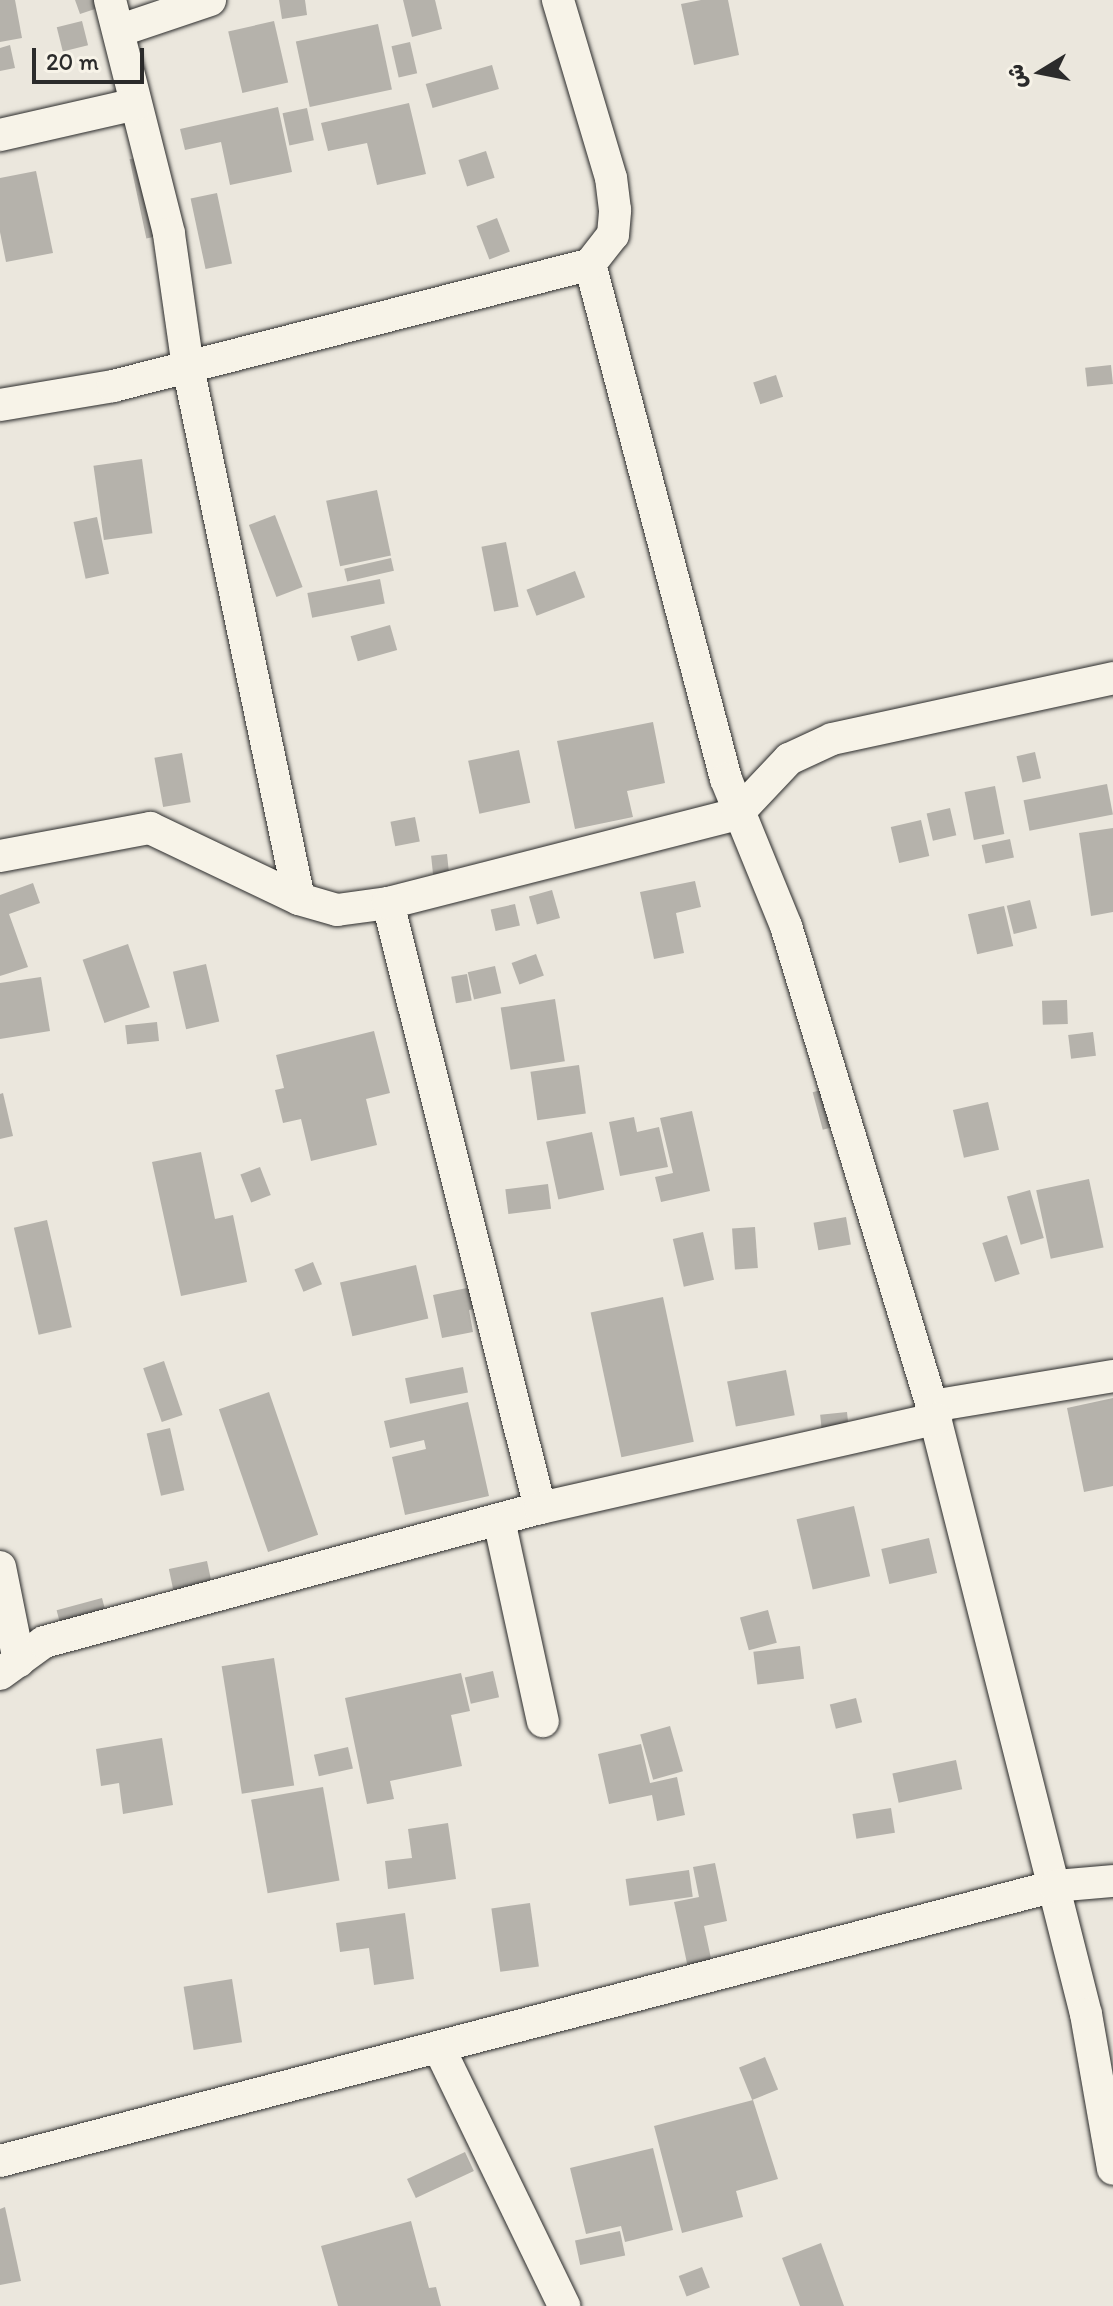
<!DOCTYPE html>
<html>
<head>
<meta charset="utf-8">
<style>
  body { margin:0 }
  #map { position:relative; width:1113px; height:2306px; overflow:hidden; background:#ebe7dd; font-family:Itim,"Playpen Sans Arabic",sans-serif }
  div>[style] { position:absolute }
  .building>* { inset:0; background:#b5b2ab; transform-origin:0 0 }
  .roads { filter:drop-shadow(0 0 2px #2b2b2b) drop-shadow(0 0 2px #2b2b2b) }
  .street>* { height:32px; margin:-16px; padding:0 16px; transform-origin:16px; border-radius:16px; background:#f7f3e8 }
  span { translate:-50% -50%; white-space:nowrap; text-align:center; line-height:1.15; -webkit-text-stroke:7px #f7f3e8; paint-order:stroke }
  .north { position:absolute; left:1001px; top:32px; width:80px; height:80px; -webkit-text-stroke:6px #f7f3e8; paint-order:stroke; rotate:260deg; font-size:22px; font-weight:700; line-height:32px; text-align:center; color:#2b2b2b }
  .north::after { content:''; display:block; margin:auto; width:28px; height:36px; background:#2b2b2b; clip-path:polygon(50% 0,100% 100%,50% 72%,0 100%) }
  .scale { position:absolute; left:32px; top:48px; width:112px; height:36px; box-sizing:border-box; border:4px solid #2b2b2b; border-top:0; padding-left:10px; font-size:24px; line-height:28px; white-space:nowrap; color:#2b2b2b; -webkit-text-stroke:6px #f7f3e8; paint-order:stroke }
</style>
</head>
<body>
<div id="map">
  <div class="building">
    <i style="clip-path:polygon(0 0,15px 0,22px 38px,0 42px)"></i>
    <i style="clip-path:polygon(75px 0,102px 0,104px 6px,80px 14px)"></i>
    <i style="clip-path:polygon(279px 0,305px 0,307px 15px,282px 19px)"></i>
    <i style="clip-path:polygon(403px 0,435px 0,442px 29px,412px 37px)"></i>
    <i style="clip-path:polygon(701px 0,728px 0,739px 55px,694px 65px,681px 4px)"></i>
    <i style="left:82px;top:21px;width:25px;height:26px;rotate:76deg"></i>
    <i style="left:274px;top:21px;width:63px;height:47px;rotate:77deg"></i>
    <i style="left:378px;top:24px;width:67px;height:84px;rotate:78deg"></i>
    <i style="left:410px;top:42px;width:32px;height:19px;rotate:77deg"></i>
    <i style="clip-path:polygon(10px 45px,15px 68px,0 71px,0 48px)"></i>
    <i style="left:492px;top:65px;width:25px;height:69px;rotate:74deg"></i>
    <i style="clip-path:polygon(409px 103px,426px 174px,377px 185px,367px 143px,328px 151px,321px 123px)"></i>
    <i style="clip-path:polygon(278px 107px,292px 172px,230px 185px,221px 142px,185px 150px,180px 129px)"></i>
    <i style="left:307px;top:108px;width:33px;height:25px;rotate:78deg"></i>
    <i style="left:486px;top:151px;width:28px;height:29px;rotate:72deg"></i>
    <i style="left:154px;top:154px;width:81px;height:25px;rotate:78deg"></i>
    <i style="clip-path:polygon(36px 171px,53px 253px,6px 262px,0 232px,0 178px)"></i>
    <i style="left:217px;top:193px;width:72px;height:27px;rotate:78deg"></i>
    <i style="left:497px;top:218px;width:36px;height:22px;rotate:69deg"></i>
    <i style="left:1111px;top:365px;width:19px;height:26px;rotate:84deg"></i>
    <i style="left:776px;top:375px;width:23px;height:24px;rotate:72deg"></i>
    <i style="left:142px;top:459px;width:75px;height:49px;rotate:82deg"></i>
    <i style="left:377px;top:490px;width:67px;height:52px;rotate:78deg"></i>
    <i style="left:275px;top:515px;width:77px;height:28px;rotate:69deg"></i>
    <i style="left:97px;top:517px;width:58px;height:24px;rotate:78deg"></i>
    <i style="left:506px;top:542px;width:66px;height:25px;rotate:79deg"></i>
    <i style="left:391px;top:558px;width:13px;height:48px;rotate:77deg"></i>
    <i style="left:575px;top:571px;width:28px;height:52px;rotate:69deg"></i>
    <i style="left:380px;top:579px;width:25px;height:74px;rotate:79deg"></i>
    <i style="left:390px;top:625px;width:26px;height:41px;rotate:74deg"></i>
    <i style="clip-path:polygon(653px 722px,665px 783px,627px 791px,633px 817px,575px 829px,557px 741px)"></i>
    <i style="left:519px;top:750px;width:54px;height:52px;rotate:78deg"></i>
    <i style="left:1035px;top:752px;width:27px;height:19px;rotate:77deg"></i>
    <i style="left:182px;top:753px;width:50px;height:28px;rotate:80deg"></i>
    <i style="left:1107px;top:784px;width:31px;height:85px;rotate:79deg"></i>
    <i style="left:995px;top:786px;width:49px;height:31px;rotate:79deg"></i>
    <i style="left:950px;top:808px;width:28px;height:24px;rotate:77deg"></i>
    <i style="left:415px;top:817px;width:25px;height:25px;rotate:79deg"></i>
    <i style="left:921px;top:820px;width:37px;height:31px;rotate:77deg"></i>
    <i style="clip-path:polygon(1113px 828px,1113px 912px,1091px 916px,1079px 833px)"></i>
    <i style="left:1010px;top:839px;width:19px;height:29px;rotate:78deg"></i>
    <i style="left:447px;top:854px;width:19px;height:16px;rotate:84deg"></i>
    <i style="clip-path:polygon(695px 881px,701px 907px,676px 913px,684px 953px,654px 959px,640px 892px)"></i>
    <i style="clip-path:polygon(33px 883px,40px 903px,9px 914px,28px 967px,0 976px,0 895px)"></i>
    <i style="left:552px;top:890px;width:29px;height:24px;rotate:74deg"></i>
    <i style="left:1030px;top:900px;width:29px;height:24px;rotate:76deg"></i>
    <i style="left:515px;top:904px;width:22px;height:25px;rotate:77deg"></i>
    <i style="left:1004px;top:906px;width:41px;height:37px;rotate:77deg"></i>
    <i style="left:128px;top:944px;width:67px;height:48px;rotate:71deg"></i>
    <i style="left:536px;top:954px;width:23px;height:26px;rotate:70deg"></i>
    <i style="left:206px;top:964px;width:59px;height:34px;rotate:77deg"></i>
    <i style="left:495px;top:966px;width:28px;height:28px;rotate:77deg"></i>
    <i style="left:467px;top:974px;width:27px;height:16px;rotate:80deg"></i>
    <i style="clip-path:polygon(41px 977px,50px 1031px,0 1039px,0 983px)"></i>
    <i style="left:555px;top:999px;width:63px;height:55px;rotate:81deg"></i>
    <i style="left:1067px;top:1000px;width:24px;height:25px;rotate:88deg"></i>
    <i style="left:157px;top:1022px;width:19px;height:32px;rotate:84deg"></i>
    <i style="clip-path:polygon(374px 1031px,390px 1093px,366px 1099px,377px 1145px,311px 1161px,301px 1119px,283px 1123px,275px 1090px,284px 1088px,276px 1055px)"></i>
    <i style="left:1093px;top:1032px;width:24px;height:25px;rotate:83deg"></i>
    <i style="left:579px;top:1065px;width:49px;height:49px;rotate:82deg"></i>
    <i style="left:832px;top:1087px;width:39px;height:20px;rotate:75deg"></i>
    <i style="clip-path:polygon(3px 1093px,13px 1136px,0 1139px,0 1094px)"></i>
    <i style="left:988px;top:1102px;width:49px;height:36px;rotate:77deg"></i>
    <i style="clip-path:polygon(692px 1111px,710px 1191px,661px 1202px,655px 1177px,673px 1173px,660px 1118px)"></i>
    <i style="clip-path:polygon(634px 1117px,637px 1132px,659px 1127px,668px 1167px,620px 1176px,609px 1122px)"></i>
    <i style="left:592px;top:1132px;width:59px;height:47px;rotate:78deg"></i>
    <i style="clip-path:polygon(201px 1152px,215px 1219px,233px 1215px,247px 1282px,181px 1296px,152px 1162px)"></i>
    <i style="left:260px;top:1167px;width:30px;height:21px;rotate:69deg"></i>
    <i style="left:1089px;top:1179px;width:70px;height:54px;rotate:78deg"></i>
    <i style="left:548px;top:1184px;width:25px;height:43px;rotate:83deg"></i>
    <i style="left:1030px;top:1190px;width:50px;height:24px;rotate:74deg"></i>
    <i style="left:846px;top:1217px;width:28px;height:33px;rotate:80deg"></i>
    <i style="left:47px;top:1220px;width:110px;height:34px;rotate:77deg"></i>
    <i style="left:755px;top:1227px;width:41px;height:23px;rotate:86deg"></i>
    <i style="left:703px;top:1232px;width:49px;height:31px;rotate:77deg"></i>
    <i style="left:1007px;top:1235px;width:41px;height:26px;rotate:72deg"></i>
    <i style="left:313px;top:1262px;width:24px;height:20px;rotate:68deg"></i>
    <i style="left:416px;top:1265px;width:55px;height:78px;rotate:77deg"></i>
    <i style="clip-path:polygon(491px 1283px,496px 1304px,469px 1310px,473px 1332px,442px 1338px,433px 1295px)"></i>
    <i style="left:663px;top:1297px;width:148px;height:74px;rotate:78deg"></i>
    <i style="left:164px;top:1361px;width:57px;height:22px;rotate:71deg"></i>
    <i style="left:463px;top:1367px;width:26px;height:59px;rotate:79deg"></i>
    <i style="left:786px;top:1370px;width:46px;height:60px;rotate:79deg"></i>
    <i style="left:269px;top:1392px;width:151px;height:53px;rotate:71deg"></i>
    <i style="clip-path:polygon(1113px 1398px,1113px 1486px,1084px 1492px,1067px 1408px)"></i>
    <i style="clip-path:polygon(468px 1402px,489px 1496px,405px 1515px,392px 1457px,426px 1449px,424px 1440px,390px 1448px,384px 1421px)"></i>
    <i style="left:847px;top:1412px;width:19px;height:27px;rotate:84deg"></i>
    <i style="left:170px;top:1428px;width:64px;height:24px;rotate:77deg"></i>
    <i style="left:854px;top:1506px;width:72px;height:59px;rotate:77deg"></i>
    <i style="left:929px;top:1538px;width:36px;height:49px;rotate:77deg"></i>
    <i style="left:207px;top:1561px;width:29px;height:39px;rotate:78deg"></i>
    <i style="left:102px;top:1598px;width:31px;height:47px;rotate:75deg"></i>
    <i style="left:768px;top:1610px;width:34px;height:29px;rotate:75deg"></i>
    <i style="left:800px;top:1646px;width:33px;height:47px;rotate:83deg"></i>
    <i style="left:274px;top:1658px;width:129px;height:53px;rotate:81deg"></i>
    <i style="left:493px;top:1671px;width:27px;height:29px;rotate:77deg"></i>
    <i style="clip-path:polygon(461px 1673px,470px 1711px,451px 1715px,462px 1766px,390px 1781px,394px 1799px,367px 1804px,345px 1698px)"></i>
    <i style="left:856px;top:1698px;width:25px;height:27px;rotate:76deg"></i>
    <i style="left:670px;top:1726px;width:47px;height:31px;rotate:74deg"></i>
    <i style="clip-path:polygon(162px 1738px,173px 1805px,123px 1814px,119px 1783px,101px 1786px,96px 1749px)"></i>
    <i style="clip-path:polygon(641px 1744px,650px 1783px,677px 1777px,685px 1815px,657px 1821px,652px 1795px,609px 1804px,598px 1754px)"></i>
    <i style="left:348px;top:1747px;width:22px;height:35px;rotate:77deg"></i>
    <i style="left:956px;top:1760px;width:30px;height:65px;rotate:78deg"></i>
    <i style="left:323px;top:1787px;width:95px;height:73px;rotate:80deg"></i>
    <i style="left:891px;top:1808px;width:25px;height:39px;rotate:81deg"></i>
    <i style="clip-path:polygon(448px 1823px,456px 1879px,388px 1889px,385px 1861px,412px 1858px,408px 1829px)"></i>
    <i style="clip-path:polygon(715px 1863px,727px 1921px,704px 1926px,712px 1963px,688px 1968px,674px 1902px,699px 1897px,693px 1867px)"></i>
    <i style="left:689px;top:1870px;width:27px;height:64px;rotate:82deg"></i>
    <i style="left:530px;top:1903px;width:64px;height:39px;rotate:82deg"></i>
    <i style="clip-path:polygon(405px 1913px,414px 1979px,374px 1985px,369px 1948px,340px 1952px,336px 1923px)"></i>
    <i style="left:232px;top:1979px;width:64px;height:49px;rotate:81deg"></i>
    <i style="left:765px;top:2057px;width:35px;height:28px;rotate:68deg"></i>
    <i style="clip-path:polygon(753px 2100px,778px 2179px,736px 2191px,743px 2217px,682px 2233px,654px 2126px)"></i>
    <i style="clip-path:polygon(653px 2148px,673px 2230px,625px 2242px,621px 2226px,586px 2234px,570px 2168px)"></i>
    <i style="left:465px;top:2152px;width:21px;height:64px;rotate:65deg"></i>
    <i style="clip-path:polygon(5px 2207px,21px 2281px,0 2285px,0 2209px)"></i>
    <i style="clip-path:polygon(411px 2221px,429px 2288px,436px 2287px,441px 2306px,338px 2306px,321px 2246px)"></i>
    <i style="left:620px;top:2231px;width:25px;height:46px;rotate:78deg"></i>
    <i style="clip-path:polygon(821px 2243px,844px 2306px,800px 2306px,782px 2258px)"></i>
    <i style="left:702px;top:2267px;width:22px;height:25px;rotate:69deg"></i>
  </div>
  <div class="roads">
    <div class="street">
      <i style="left:110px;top:0;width:241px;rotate:75.8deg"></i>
      <i style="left:169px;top:234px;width:134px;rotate:81.9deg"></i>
      <i style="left:188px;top:367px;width:543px;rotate:78.21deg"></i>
      <i style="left:299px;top:899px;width:40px;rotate:16deg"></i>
      <i style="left:337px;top:910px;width:51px;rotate:-7.8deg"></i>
      <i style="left:388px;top:903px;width:624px;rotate:75.9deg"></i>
      <i style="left:121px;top:30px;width:94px;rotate:-18.6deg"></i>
      <i style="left:0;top:135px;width:139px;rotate:-12.8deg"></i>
      <i style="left:590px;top:264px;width:533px;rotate:75.21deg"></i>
      <i style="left:726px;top:779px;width:159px;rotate:67.8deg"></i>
      <i style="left:786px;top:926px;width:502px;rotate:73.08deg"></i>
      <i style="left:932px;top:1406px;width:627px;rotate:75.79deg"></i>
      <i style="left:1086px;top:2014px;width:157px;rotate:80.1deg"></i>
      <i style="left:0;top:405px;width:115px;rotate:-9.5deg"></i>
      <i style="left:113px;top:386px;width:492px;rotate:-14.3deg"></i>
      <i style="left:590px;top:264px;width:37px;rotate:-52deg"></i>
      <i style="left:613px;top:235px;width:25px;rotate:-85deg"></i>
      <i style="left:615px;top:210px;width:32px;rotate:-97deg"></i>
      <i style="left:611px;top:178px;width:186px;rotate:-106.6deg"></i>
      <i style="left:0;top:856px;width:153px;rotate:-10.6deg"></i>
      <i style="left:150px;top:828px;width:165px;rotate:25.5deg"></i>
      <i style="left:388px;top:903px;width:360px;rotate:-14.3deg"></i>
      <i style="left:737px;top:814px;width:76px;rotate:-46.6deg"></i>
      <i style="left:789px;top:759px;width:47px;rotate:-24.9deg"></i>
      <i style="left:832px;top:739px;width:288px;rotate:-12.2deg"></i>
      <i style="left:932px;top:1406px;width:183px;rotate:-9.4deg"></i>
      <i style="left:499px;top:1520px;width:206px;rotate:77.7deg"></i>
      <i style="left:0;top:1567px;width:96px;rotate:78.6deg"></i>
      <i style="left:0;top:1674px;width:54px;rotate:-36deg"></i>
      <i style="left:44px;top:1642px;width:514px;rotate:-15.12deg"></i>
      <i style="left:540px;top:1508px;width:406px;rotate:-12.7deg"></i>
      <i style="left:439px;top:2048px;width:287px;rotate:64.1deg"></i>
      <i style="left:0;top:2161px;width:1090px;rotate:-14.61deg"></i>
      <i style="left:1055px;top:1886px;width:58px;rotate:-4.9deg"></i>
    </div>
  </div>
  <div class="north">ش</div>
  <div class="scale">20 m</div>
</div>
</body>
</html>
